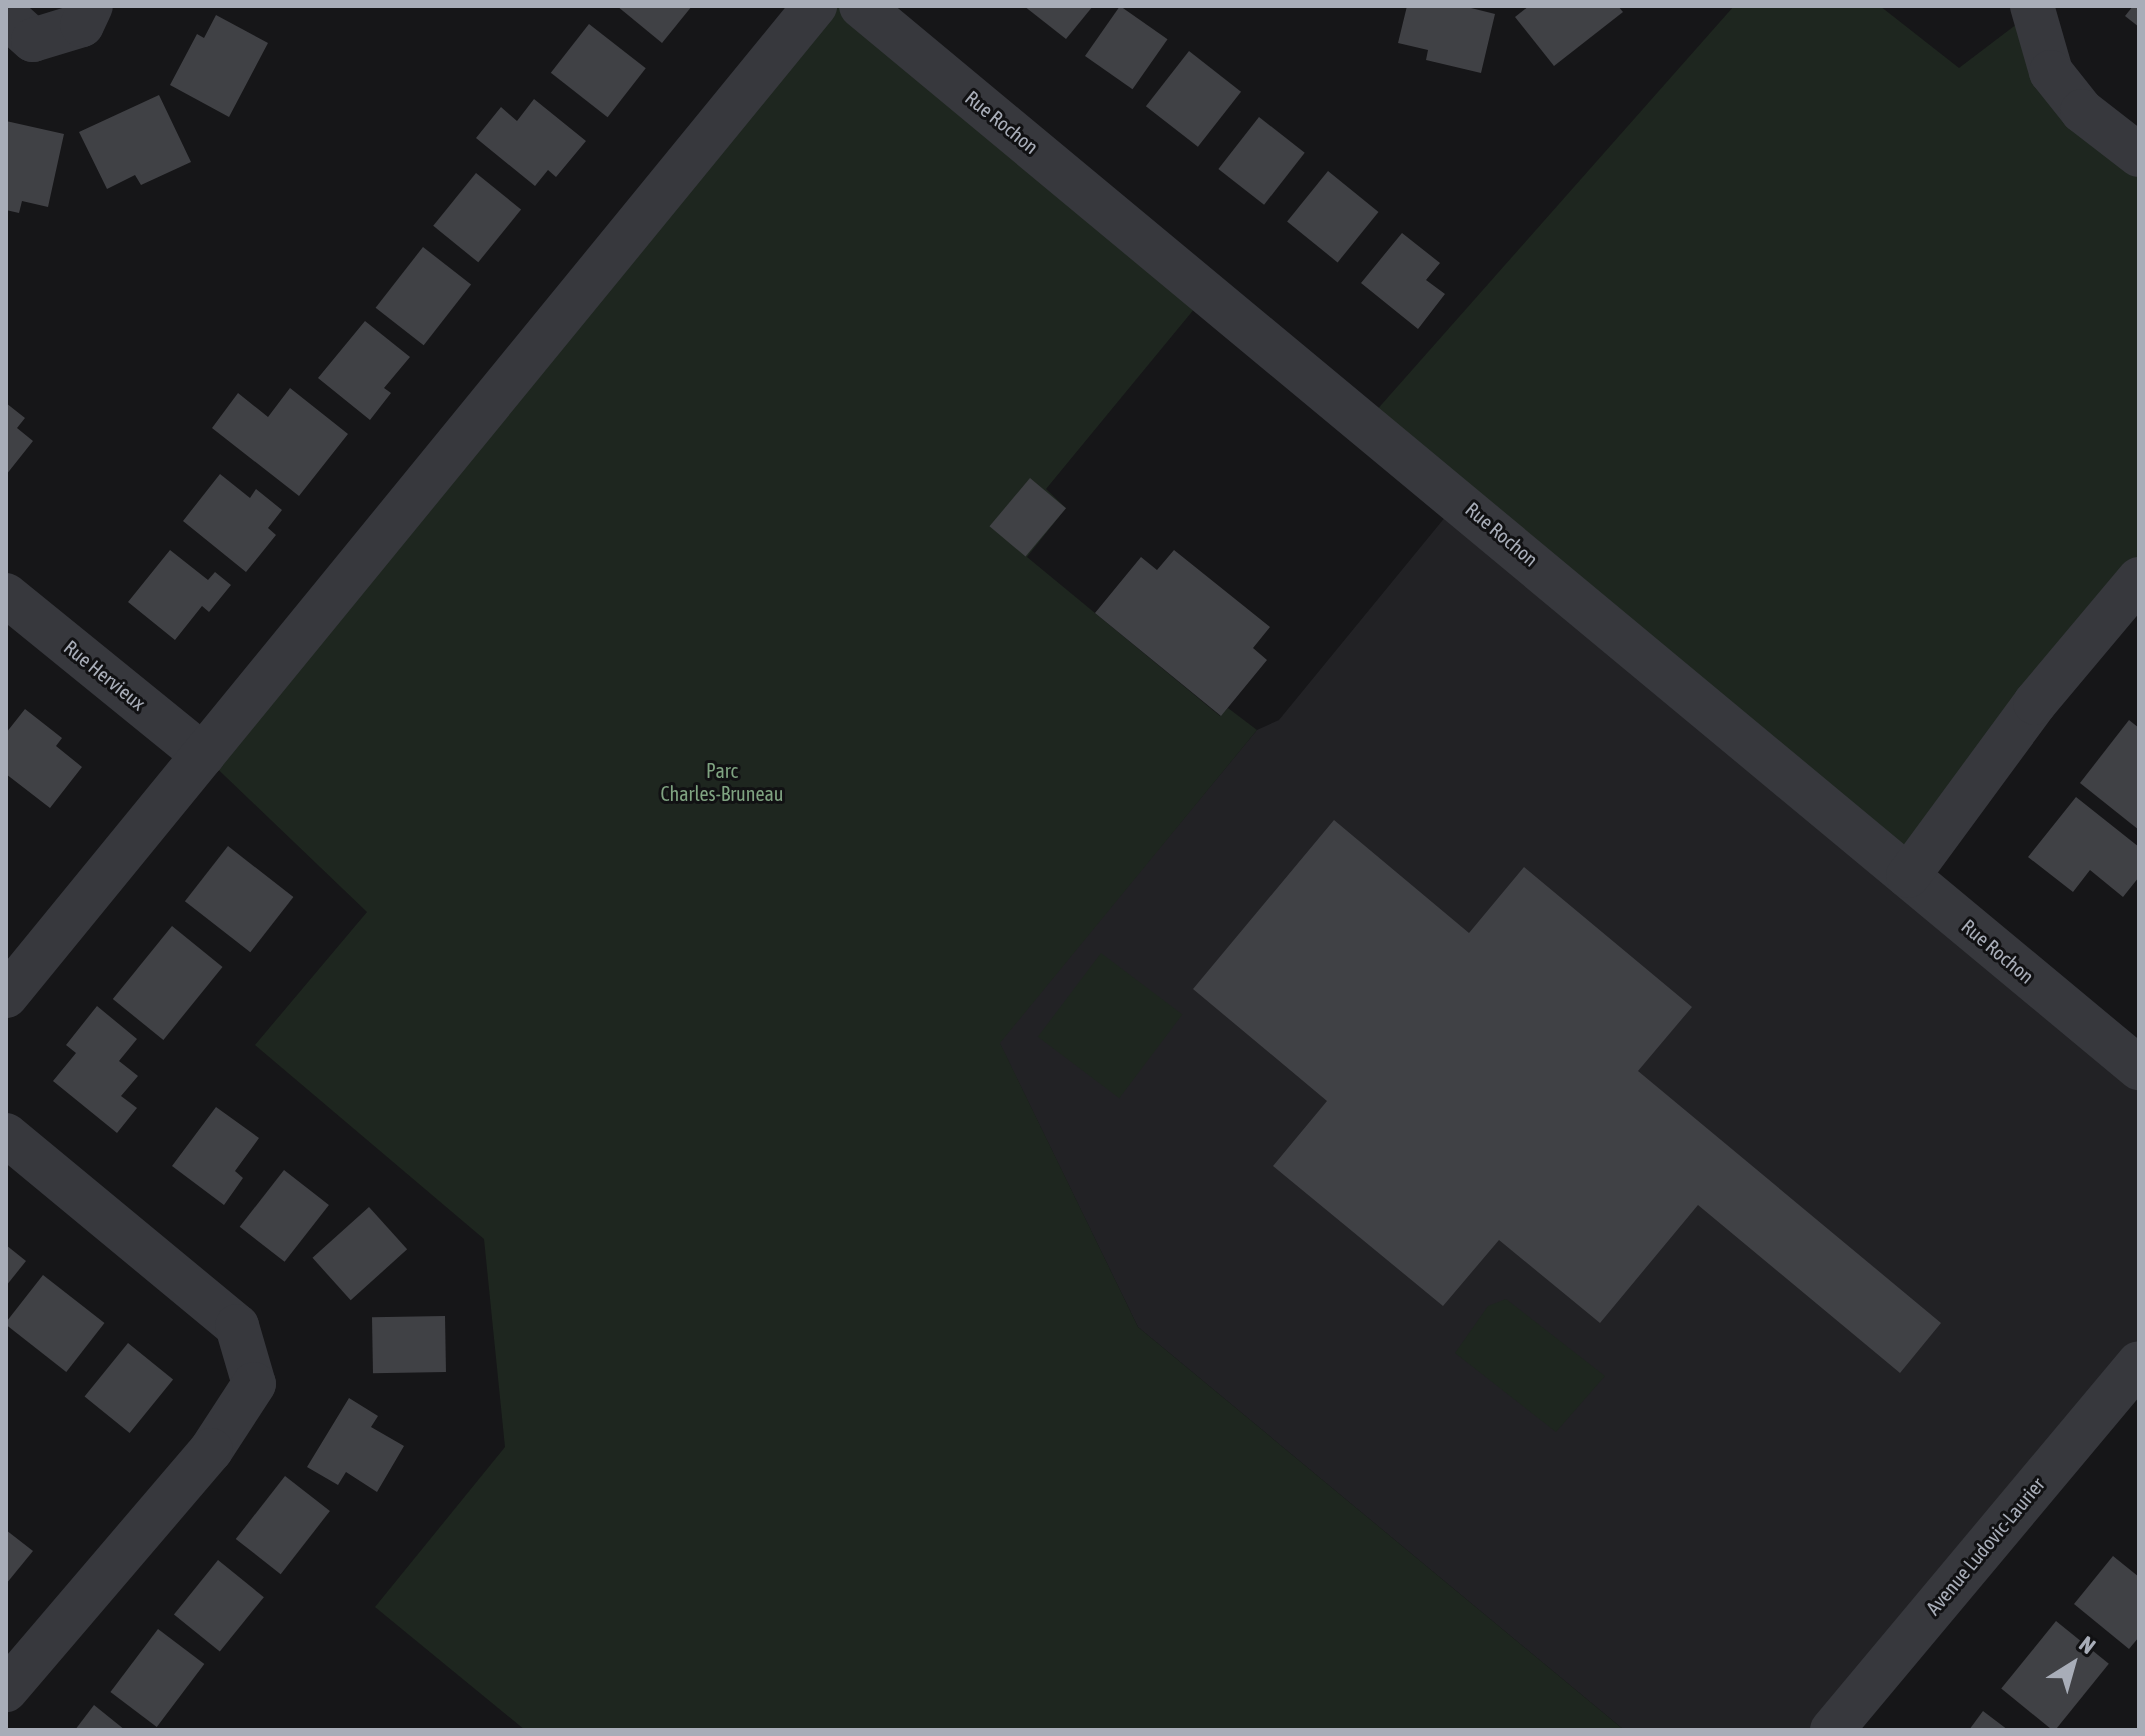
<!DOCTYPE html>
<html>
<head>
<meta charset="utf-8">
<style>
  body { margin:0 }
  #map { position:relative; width:2145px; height:1736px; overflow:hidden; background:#161618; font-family:"Asap Condensed",sans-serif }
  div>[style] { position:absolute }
  .built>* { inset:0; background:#222225 }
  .green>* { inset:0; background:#1e261f; transform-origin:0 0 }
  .building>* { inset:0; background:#404145; transform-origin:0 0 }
  .minor>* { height:44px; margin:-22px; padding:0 22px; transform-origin:22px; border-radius:22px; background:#37383d }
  span { translate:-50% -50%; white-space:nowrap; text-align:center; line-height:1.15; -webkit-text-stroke:6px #111113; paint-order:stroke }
  .street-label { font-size:20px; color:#a8adb8 }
  .park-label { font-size:20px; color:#7fa381 }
  .frame { position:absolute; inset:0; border:8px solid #a8adb8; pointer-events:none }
  .north { position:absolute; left:2033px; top:1624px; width:80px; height:80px; -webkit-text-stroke:6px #111113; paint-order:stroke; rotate:37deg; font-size:22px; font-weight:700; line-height:32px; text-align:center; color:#a8adb8 }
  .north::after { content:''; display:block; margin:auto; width:28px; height:36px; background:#a8adb8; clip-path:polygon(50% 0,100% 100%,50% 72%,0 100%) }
</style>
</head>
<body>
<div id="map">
  <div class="built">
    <i style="clip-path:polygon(1460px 499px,2139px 1068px,2139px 1363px,1832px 1730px,1624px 1730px,1138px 1327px,999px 1042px,1257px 730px,1279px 720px)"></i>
  </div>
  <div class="green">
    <i style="clip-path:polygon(815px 6px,861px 6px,1209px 291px,1046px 489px,1066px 508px,1027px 557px,1220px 716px,1228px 708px,1257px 730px,1000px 1043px,1138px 1327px,1624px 1730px,525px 1730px,375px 1607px,505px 1447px,484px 1239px,255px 1045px,367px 912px,203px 755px)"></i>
    <i style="clip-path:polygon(1734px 6px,1880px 6px,1959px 68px,2034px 11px,2139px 158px,2139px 576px,1901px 872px,1367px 421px)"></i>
    <i style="left:1101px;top:953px;width:102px;height:105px;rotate:37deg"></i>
    <i style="clip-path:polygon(1506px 1299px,1605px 1376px,1556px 1432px,1455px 1353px,1488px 1306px)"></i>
  </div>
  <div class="building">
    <i style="clip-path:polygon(617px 6px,692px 6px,662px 43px)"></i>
    <i style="clip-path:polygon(1024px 6px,1093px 6px,1066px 39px)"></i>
    <i style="left:1120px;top:6px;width:58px;height:61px;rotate:35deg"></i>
    <i style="clip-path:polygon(1407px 6px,1463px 6px,1495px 14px,1481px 73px,1426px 60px,1428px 50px,1398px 43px)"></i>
    <i style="clip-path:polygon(1529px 6px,1618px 6px,1623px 12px,1554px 66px,1515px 17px)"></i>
    <i style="clip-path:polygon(2133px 6px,2139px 6px,2139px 27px,2125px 16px)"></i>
    <i style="clip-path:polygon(216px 15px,268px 43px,229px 117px,170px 85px,197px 34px,204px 38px)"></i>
    <i style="left:589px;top:24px;width:72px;height:62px;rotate:38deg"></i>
    <i style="left:1189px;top:51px;width:66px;height:70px;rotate:38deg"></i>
    <i style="clip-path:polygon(159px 95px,191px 162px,141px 185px,135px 175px,107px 189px,79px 132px)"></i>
    <i style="clip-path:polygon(534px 99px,586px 141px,556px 177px,548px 170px,535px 186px,476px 138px,501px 107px,517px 121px)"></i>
    <i style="left:1259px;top:117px;width:58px;height:66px;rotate:38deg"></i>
    <i style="clip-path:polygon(6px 121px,64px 134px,48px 207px,22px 201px,19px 213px,6px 210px)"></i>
    <i style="left:1328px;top:171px;width:65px;height:65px;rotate:39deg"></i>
    <i style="left:476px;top:173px;width:58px;height:68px;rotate:39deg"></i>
    <i style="clip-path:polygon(1402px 233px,1440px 263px,1426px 280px,1445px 294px,1418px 329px,1361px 283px)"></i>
    <i style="left:423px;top:247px;width:61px;height:77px;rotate:38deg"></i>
    <i style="clip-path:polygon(365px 321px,410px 357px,384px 388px,391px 393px,370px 420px,318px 378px)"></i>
    <i style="clip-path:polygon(290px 388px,348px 434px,299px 496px,212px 428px,238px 393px,268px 417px)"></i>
    <i style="clip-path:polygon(6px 403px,25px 418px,17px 428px,33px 441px,6px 475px)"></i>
    <i style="clip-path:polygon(220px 474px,250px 498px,256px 489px,282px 510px,268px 528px,276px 535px,246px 572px,183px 521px)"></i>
    <i style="left:1030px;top:478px;width:47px;height:63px;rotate:40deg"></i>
    <i style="clip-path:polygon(170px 550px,208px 580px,215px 572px,231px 585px,209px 612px,202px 606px,175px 640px,128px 602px)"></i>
    <i style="clip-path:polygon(1174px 550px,1270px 627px,1253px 648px,1267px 660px,1221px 716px,1095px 613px,1141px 557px,1157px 570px)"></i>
    <i style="clip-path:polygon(25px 709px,62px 738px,56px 746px,82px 767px,50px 808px,6px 774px,6px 733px)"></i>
    <i style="clip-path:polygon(2129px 720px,2139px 728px,2139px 830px,2080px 783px)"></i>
    <i style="clip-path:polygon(2076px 797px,2139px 847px,2139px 877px,2123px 897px,2090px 870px,2073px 892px,2028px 857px)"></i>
    <i style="clip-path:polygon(1334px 820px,1469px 933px,1524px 867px,1692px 1007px,1638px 1071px,1941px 1323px,1900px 1373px,1698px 1205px,1600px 1323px,1499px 1240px,1443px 1306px,1273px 1166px,1327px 1101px,1193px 989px)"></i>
    <i style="left:228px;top:846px;width:83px;height:70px;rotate:38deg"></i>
    <i style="left:172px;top:926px;width:65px;height:94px;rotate:39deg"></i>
    <i style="clip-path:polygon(97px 1006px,137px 1039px,119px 1061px,138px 1076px,121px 1096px,137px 1108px,117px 1133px,53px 1081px,76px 1053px,66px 1045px)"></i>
    <i style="clip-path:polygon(216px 1107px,259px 1138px,235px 1171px,243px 1178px,224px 1205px,172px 1166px)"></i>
    <i style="left:284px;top:1170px;width:57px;height:72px;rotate:38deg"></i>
    <i style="left:369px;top:1207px;width:57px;height:76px;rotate:48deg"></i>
    <i style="clip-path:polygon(6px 1245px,26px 1261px,6px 1286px)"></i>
    <i style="left:43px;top:1275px;width:78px;height:62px;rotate:38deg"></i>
    <i style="left:445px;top:1316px;width:56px;height:73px;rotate:89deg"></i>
    <i style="left:128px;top:1343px;width:58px;height:69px;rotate:39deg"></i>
    <i style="clip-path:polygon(349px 1398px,378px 1416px,371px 1427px,404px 1446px,377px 1492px,346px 1472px,338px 1485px,307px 1467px)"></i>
    <i style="left:285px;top:1476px;width:57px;height:80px;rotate:38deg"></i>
    <i style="clip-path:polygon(6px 1530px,33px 1551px,6px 1584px)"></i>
    <i style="clip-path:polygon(2113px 1556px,2139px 1577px,2139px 1637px,2129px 1649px,2074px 1604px)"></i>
    <i style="left:218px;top:1560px;width:59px;height:70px;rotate:39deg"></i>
    <i style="left:2056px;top:1621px;width:68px;height:87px;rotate:39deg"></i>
    <i style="left:158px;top:1629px;width:58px;height:79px;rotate:37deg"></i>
    <i style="clip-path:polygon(94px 1705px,125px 1730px,75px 1730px)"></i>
    <i style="clip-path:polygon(1983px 1711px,2008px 1730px,1969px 1730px)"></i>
  </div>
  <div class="minor">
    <i style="left:861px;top:6px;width:1662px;rotate:39.73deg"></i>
    <i style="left:2032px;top:6px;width:69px;rotate:73.9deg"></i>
    <i style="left:2051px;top:72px;width:50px;rotate:51.5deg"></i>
    <i style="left:2082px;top:111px;width:72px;rotate:37.7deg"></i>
    <i style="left:6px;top:16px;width:36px;rotate:42deg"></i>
    <i style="left:33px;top:40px;width:51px;rotate:-17deg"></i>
    <i style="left:82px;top:25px;width:21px;rotate:-65deg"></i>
    <i style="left:6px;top:595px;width:254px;rotate:39.1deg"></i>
    <i style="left:1908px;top:876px;width:215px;rotate:-53.7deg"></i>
    <i style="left:2035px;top:703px;width:162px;rotate:-50deg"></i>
    <i style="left:6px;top:996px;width:1279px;rotate:-50.75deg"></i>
    <i style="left:6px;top:1135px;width:300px;rotate:39.6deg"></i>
    <i style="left:237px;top:1326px;width:60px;rotate:73.7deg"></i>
    <i style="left:254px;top:1384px;width:79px;rotate:123.1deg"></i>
    <i style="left:211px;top:1450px;width:316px;rotate:130.5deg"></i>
    <i style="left:1832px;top:1730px;width:478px;rotate:-50.1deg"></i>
  </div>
  <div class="street-label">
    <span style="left:1002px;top:122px;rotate:39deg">Rue Rochon</span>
    <span style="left:1502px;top:534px;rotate:40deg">Rue Rochon</span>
    <span style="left:105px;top:675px;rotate:39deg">Rue Hervieux</span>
    <span style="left:1998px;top:951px;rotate:40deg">Rue Rochon</span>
    <span style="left:1985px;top:1546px;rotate:-50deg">Avenue Ludovic-Laurier</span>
  </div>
  <div class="park-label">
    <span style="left:722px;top:782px">Parc<br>Charles-Bruneau</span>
  </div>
  <div class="frame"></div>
  <div class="north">N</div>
</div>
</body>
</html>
